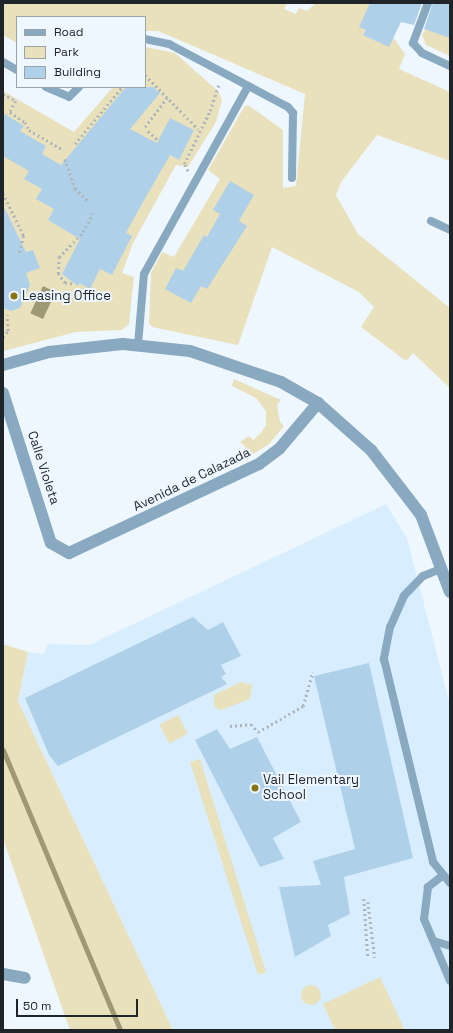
<!DOCTYPE html>
<html>
<head>
<meta charset="utf-8">
<style>
  body { margin:0 }
  #map { position:relative; width:453px; height:1033px; overflow:hidden; background:#eef7fe; font-family:"Space Grotesk",sans-serif }
  div>[style] { position:absolute }
  .built>* { inset:0; background:#d8eeff }
  .green>* { inset:0; background:#e9e1bc; transform-origin:0 0 }
  .round { border-radius:50% }
  .water>* { inset:0; background:#9f9875; transform-origin:0 0 }
  .stream>* { height:5px; margin:-2.5px; padding:0 2.5px; transform-origin:2.5px; border-radius:2.5px; background:#9f9875 }
  .building>* { inset:0; background:#afd0e9 }
  .path>* { height:2.5px; margin-top:-1.25px; transform-origin:0; background:repeating-linear-gradient(90deg,#adb5bb 0 2px,transparent 0 5px) }
  .lane>* { height:8px; margin:-4px; padding:0 4px; transform-origin:4px; border-radius:4px; background:#89a9c0 }
  .street>* { height:12px; margin:-6px; padding:0 6px; transform-origin:6px; border-radius:6px; background:#89a9c0 }
  .dots>* { width:11px; height:11px; translate:-50% -50%; box-sizing:border-box; border:2px solid #eef7fe; border-radius:50% }
  span { translate:-50% -50%; white-space:nowrap; text-align:center; line-height:1.15; -webkit-text-stroke:4px #eef7fe; paint-order:stroke }
  .poi-label { font-size:13px; color:#1e2428 }
  .left { translate:0 -50%; text-align:left }
  .street-label { font-size:13px; color:#1e2428 }
  .frame { position:absolute; inset:0; border:4px solid #1e2428; pointer-events:none }
  .legend { position:absolute; left:16px; top:16px; width:130px; height:72px; box-sizing:border-box; background:#eef7fe; border:1px solid #9ba3a8; margin:0; padding:5px 7px; list-style:none; font-size:12px; color:#1e2428 }
  .legend li { display:flex; align-items:center; gap:8px; height:20px }
  .legend b { width:20px; border:1px solid #9ba3a8 }
  .scale { position:absolute; left:16px; top:999px; width:122px; height:18px; box-sizing:border-box; border:2px solid #1e2428; border-top:0; padding-left:5px; font-size:12px; line-height:14px; white-space:nowrap; color:#1e2428; -webkit-text-stroke:3px #eef7fe; paint-order:stroke }
</style>
</head>
<body>
<div id="map">
  <div class="built">
    <i style="clip-path:polygon(386px 504px,407px 538px,450px 705px,450px 1030px,173px 1030px,18px 701px,28px 652px,44px 654px,47px 644px,89px 645px)"></i>
  </div>
  <div class="green">
    <i style="clip-path:polygon(3px 3px,287px 3px,284px 9px,296px 14px,299px 8px,307px 11px,316px 3px,370px 3px,364px 35px,393px 37px,405px 54px,399px 69px,450px 92px,450px 161px,377px 135px,341px 182px,336px 195px,358px 234px,450px 308px,450px 388px,413px 353px,406px 361px,361px 327px,374px 307px,359px 292px,272px 247px,238px 345px,152px 327px,149px 323px,151px 273px,162px 252px,174px 257px,220px 179px,208px 170px,244px 107px,248px 105px,283px 130px,283px 188px,296px 186px,305px 94px,158px 31px,145px 31px,145px 17px,17px 17px,17px 43px,3px 35px)"></i>
    <i style="clip-path:polygon(450px 3px,450px 56px,426px 45px,422px 35px,437px 7px)"></i>
    <i style="clip-path:polygon(145px 47px,175px 53px,219px 92px,222px 100px,216px 122px,188px 167px,176px 165px,133px 243px,122px 273px,134px 277px,129px 324px,122px 330px,76px 332px,3px 351px,3px 91px,74px 132px,113px 87px,145px 87px)"></i>
    <i style="clip-path:polygon(234px 379px,281px 400px,277px 405px,280px 422px,284px 426px,269px 444px,253px 454px,240px 442px,249px 436px,253px 440px,261px 433px,266px 425px,266px 411px,256px 398px,232px 386px)"></i>
    <i style="clip-path:polygon(3px 644px,28px 652px,18px 701px,173px 1030px,70px 1030px,3px 839px)"></i>
    <i style="clip-path:polygon(241px 682px,252px 685px,250px 699px,221px 710px,214px 707px,214px 695px)"></i>
    <i style="left:178px;top:715px;width:21px;height:21px;rotate:62deg"></i>
    <i style="clip-path:polygon(200px 759px,266px 972px,258px 975px,190px 762px)"></i>
    <i style="clip-path:polygon(380px 977px,405px 1030px,335px 1030px,323px 1004px)"></i>
    <i class="round" style="left:301px;top:985px;width:20px;height:20px"></i>
  </div>
  <div class="water">
    <i style="left:43px;top:286px;width:14px;height:30px;rotate:25deg"></i>
  </div>
  <div class="stream">
    <i style="left:3px;top:750px;width:303px;rotate:67.3deg"></i>
  </div>
  <div class="building">
    <i style="clip-path:polygon(370px 3px,422px 3px,414px 25px,401px 22px,389px 47px,363px 35px,366px 30px,359px 27px)"></i>
    <i style="clip-path:polygon(433px 3px,450px 3px,450px 38px,424px 29px)"></i>
    <i style="clip-path:polygon(126px 87px,153px 87px,160px 93px,130px 129px,157px 143px,170px 118px,194px 130px,179px 160px,170px 155px,139px 209px,126px 233px,132px 236px,112px 275px,100px 269px,90px 289px,79px 283px,78px 286px,62px 274px,80px 239px,48px 220px,54px 209px,36px 199px,42px 189px,24px 179px,29px 171px,3px 156px,3px 113px,24px 126px,20px 131px,46px 146px,42px 154px,61px 165px)"></i>
    <i style="clip-path:polygon(230px 181px,254px 195px,239px 221px,247px 226px,207px 289px,201px 286px,191px 303px,165px 289px,176px 268px,183px 271px,204px 235px,207px 237px,220px 214px,213px 210px)"></i>
    <i style="clip-path:polygon(3px 205px,26px 252px,33px 250px,40px 268px,26px 273px,30px 285px,20px 308px,11px 311px,3px 308px)"></i>
    <i style="clip-path:polygon(193px 617px,208px 630px,223px 622px,241px 656px,221px 665px,226px 674px,221px 677px,227px 684px,58px 766px,49px 755px,25px 698px)"></i>
    <i style="clip-path:polygon(369px 663px,413px 858px,344px 877px,350px 914px,328px 925px,331px 936px,295px 957px,279px 887px,321px 885px,313px 861px,355px 849px,314px 676px)"></i>
    <i style="clip-path:polygon(217px 729px,230px 749px,257px 737px,301px 822px,273px 838px,284px 859px,260px 867px,195px 740px)"></i>
  </div>
  <div class="path">
    <i style="left:145px;top:75px;width:76px;rotate:45.5deg"></i>
    <i style="left:3px;top:94px;width:15px;rotate:28deg"></i>
    <i style="left:16px;top:101px;width:13px;rotate:119deg"></i>
    <i style="left:10px;top:112px;width:18px;rotate:34deg"></i>
    <i style="left:25px;top:122px;width:9px;rotate:63deg"></i>
    <i style="left:29px;top:130px;width:39px;rotate:30deg"></i>
    <i style="left:145px;top:127px;width:36px;rotate:-53deg"></i>
    <i style="left:148px;top:131px;width:13px;rotate:42deg"></i>
    <i style="left:75px;top:144px;width:74px;rotate:-50.5deg"></i>
    <i style="left:65px;top:159px;width:31px;rotate:71deg"></i>
    <i style="left:75px;top:188px;width:20px;rotate:45deg"></i>
    <i style="left:188px;top:171px;width:8px;rotate:-120deg"></i>
    <i style="left:184px;top:164px;width:59px;rotate:-63.9deg"></i>
    <i style="left:210px;top:111px;width:29px;rotate:-72deg"></i>
    <i style="left:3px;top:193px;width:48px;rotate:64deg"></i>
    <i style="left:24px;top:236px;width:20px;rotate:105deg"></i>
    <i style="left:72px;top:284px;width:7px;rotate:-172deg"></i>
    <i style="left:65px;top:283px;width:11px;rotate:-128deg"></i>
    <i style="left:58px;top:274px;width:17px;rotate:-87deg"></i>
    <i style="left:59px;top:257px;width:35px;rotate:-46deg"></i>
    <i style="left:83px;top:232px;width:21px;rotate:-62deg"></i>
    <i style="left:3px;top:337px;width:8px;rotate:-50deg"></i>
    <i style="left:8px;top:331px;width:16px;rotate:-94deg"></i>
    <i style="left:230px;top:726px;width:21px;rotate:-5deg"></i>
    <i style="left:251px;top:724px;width:11px;rotate:49deg"></i>
    <i style="left:258px;top:732px;width:52px;rotate:-30deg"></i>
    <i style="left:303px;top:706px;width:35px;rotate:-74deg"></i>
    <i style="left:364px;top:899px;width:59px;rotate:86.1deg"></i>
    <i style="left:368px;top:902px;width:56px;rotate:82.9deg"></i>
  </div>
  <div class="lane">
    <i style="left:428px;top:3px;width:43px;rotate:110.6deg"></i>
    <i style="left:413px;top:43px;width:13px;rotate:48deg"></i>
    <i style="left:422px;top:53px;width:31px;rotate:25deg"></i>
    <i style="left:145px;top:39px;width:25px;rotate:12deg"></i>
    <i style="left:169px;top:44px;width:135px;rotate:27.9deg"></i>
    <i style="left:288px;top:107px;width:8px;rotate:50deg"></i>
    <i style="left:293px;top:113px;width:65px;rotate:90.9deg"></i>
    <i style="left:3px;top:62px;width:16px;rotate:30deg"></i>
    <i style="left:46px;top:87px;width:25px;rotate:23deg"></i>
    <i style="left:69px;top:97px;width:14px;rotate:-45deg"></i>
    <i style="left:431px;top:221px;width:21px;rotate:25deg"></i>
    <i style="left:138px;top:345px;width:71px;rotate:-85.2deg"></i>
    <i style="left:144px;top:274px;width:215px;rotate:-61deg"></i>
    <i style="left:443px;top:568px;width:22px;rotate:158deg"></i>
    <i style="left:423px;top:576px;width:28px;rotate:134deg"></i>
    <i style="left:404px;top:596px;width:34px;rotate:114deg"></i>
    <i style="left:390px;top:627px;width:33px;rotate:101deg"></i>
    <i style="left:384px;top:659px;width:209px;rotate:76.4deg"></i>
    <i style="left:433px;top:862px;width:27px;rotate:51deg"></i>
    <i style="left:442px;top:876px;width:18px;rotate:142deg"></i>
    <i style="left:428px;top:887px;width:32px;rotate:97deg"></i>
    <i style="left:424px;top:919px;width:67px;rotate:67.2deg"></i>
    <i style="left:434px;top:941px;width:17px;rotate:17deg"></i>
  </div>
  <div class="street">
    <i style="left:3px;top:365px;width:48px;rotate:-15.8deg"></i>
    <i style="left:49px;top:352px;width:74px;rotate:-6.2deg"></i>
    <i style="left:123px;top:344px;width:67px;rotate:6deg"></i>
    <i style="left:190px;top:351px;width:96px;rotate:18.8deg"></i>
    <i style="left:281px;top:382px;width:43px;rotate:29.6deg"></i>
    <i style="left:318px;top:403px;width:71px;rotate:41.6deg"></i>
    <i style="left:371px;top:450px;width:82px;rotate:52.4deg"></i>
    <i style="left:421px;top:515px;width:82px;rotate:69.4deg"></i>
    <i style="left:3px;top:393px;width:157px;rotate:72.3deg"></i>
    <i style="left:51px;top:543px;width:21px;rotate:29deg"></i>
    <i style="left:69px;top:553px;width:210px;rotate:-25.1deg"></i>
    <i style="left:259px;top:464px;width:26px;rotate:-37deg"></i>
    <i style="left:280px;top:448px;width:59px;rotate:-49.8deg"></i>
    <i style="left:3px;top:974px;width:22px;rotate:10deg"></i>
  </div>
  <div class="dots">
    <i style="left:14px;top:296px;background:#877417"></i>
    <i style="left:255px;top:788px;background:#877417"></i>
  </div>
  <div class="poi-label">
    <span class="left" style="left:22px;top:296px">Leasing Office</span>
    <span class="left" style="left:263px;top:788px">Vail Elementary<br>School</span>
  </div>
  <div class="street-label">
    <span style="left:43px;top:468px;rotate:72deg">Calle Violeta</span>
    <span style="left:192px;top:480px;rotate:-26deg">Avenida de Calazada</span>
  </div>
  <div class="frame"></div>
  <ul class="legend">
  <li><b style="height:5px;background:#89a9c0"></b>Road</li>
  <li><b style="height:11px;background:#e9e1bc"></b>Park</li>
  <li><b style="height:11px;background:#afd0e9"></b>Building</li>
  </ul>
  <div class="scale">50 m</div>
</div>
</body>
</html>
